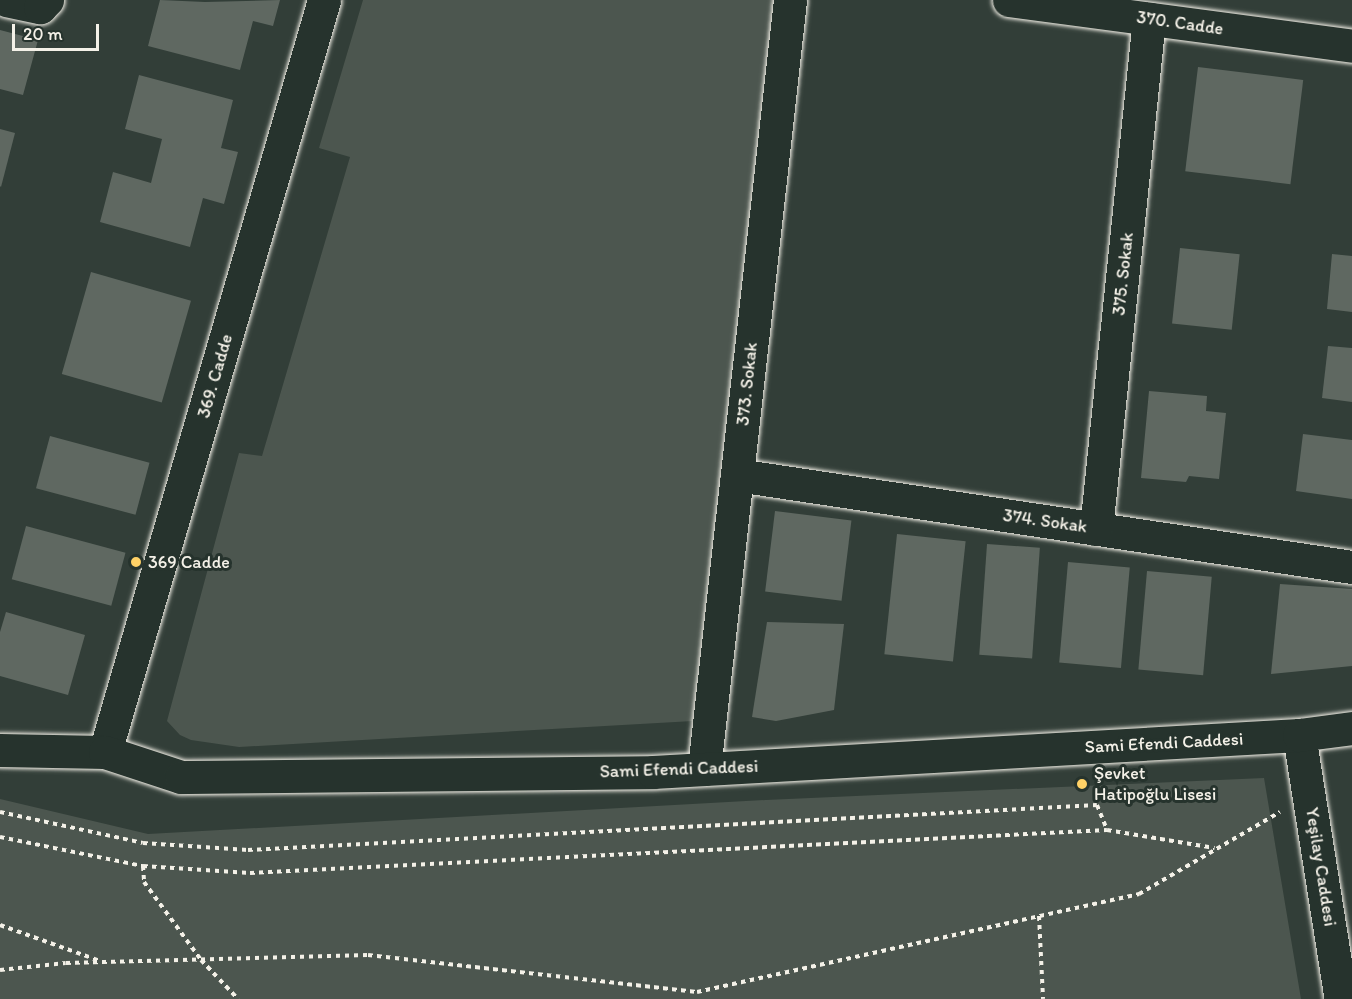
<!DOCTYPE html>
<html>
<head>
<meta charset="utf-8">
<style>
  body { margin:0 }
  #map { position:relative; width:1352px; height:999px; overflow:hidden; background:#323e38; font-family:Itim,sans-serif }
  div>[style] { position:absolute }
  .green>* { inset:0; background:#4c564f }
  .building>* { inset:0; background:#5f6861; transform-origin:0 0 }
  .path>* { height:4px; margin-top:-2px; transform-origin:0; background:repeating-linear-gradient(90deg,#f4f1e8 0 4.5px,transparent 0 9px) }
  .roads { filter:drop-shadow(0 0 2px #f4f1e8) drop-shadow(0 0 2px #f4f1e8) }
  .minor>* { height:33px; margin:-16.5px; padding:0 16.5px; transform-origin:16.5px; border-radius:16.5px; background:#26332d }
  .secondary>* { height:33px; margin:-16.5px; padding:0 16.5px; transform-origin:16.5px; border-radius:16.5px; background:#26332d }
  .dots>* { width:16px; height:16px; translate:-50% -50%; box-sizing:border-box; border:3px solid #26332d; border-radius:50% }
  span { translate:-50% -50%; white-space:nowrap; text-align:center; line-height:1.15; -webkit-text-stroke:6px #26332d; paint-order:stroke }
  .street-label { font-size:18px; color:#f4f1e8 }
  .poi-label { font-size:18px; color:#f4f1e8 }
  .left { translate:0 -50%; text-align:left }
  .scale { position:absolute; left:12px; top:24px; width:87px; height:27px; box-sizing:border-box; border:3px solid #f4f1e8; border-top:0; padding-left:8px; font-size:18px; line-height:21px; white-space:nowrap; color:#f4f1e8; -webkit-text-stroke:4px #26332d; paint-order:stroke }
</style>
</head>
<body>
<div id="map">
  <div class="green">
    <i style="clip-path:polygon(363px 0,777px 0,693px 721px,239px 747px,191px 740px,180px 735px,167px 721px,239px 453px,262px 456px,350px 157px,319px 148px)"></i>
    <i style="clip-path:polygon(1264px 778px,1301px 999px,0 999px,0 799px,148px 834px,766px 800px)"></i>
  </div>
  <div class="building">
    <i style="clip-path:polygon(160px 0,205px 2px,280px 0,273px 26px,253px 21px,240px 70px,148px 46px)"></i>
    <i style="clip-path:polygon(0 30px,38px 40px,23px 95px,0 89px)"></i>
    <i style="left:1198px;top:67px;width:106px;height:105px;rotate:7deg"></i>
    <i style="clip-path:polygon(139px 75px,233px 100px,221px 148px,238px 152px,224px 204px,203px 198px,190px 247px,100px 222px,113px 172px,151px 183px,162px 139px,125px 129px)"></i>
    <i style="clip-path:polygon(0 129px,15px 133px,1px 187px,0 186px)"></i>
    <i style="left:1180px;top:248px;width:60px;height:76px;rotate:6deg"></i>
    <i style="clip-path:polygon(1332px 254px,1352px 256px,1352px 312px,1327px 309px)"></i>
    <i style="left:91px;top:272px;width:104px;height:106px;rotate:16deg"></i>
    <i style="clip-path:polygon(1328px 346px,1352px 348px,1352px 402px,1322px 398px)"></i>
    <i style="clip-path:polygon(1149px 391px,1207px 396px,1206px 411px,1226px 413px,1219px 479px,1189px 476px,1186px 482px,1141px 478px)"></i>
    <i style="clip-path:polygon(1303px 434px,1352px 440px,1352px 499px,1296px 491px)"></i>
    <i style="left:50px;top:436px;width:103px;height:54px;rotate:15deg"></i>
    <i style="left:775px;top:511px;width:77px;height:81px;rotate:7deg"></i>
    <i style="left:26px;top:526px;width:103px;height:55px;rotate:15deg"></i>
    <i style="left:897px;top:534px;width:69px;height:121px;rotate:6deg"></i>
    <i style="left:987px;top:544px;width:53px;height:111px;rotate:4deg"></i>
    <i style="left:1068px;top:562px;width:62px;height:101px;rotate:5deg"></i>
    <i style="left:1147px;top:571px;width:65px;height:99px;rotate:5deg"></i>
    <i style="clip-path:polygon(1280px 584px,1352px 589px,1352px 666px,1271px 674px)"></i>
    <i style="clip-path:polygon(6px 612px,85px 635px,68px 695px,0 676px,0 632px)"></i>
    <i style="clip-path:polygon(767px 622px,844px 624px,834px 710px,776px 721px,752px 717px)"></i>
  </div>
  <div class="path">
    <i style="left:0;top:812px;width:146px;rotate:12.2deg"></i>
    <i style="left:143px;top:843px;width:105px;rotate:3.8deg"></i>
    <i style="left:248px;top:850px;width:850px;rotate:-3.03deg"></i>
    <i style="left:1097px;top:805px;width:27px;rotate:68deg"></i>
    <i style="left:0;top:837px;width:146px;rotate:11.5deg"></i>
    <i style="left:143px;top:866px;width:107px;rotate:3.7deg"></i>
    <i style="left:250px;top:873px;width:858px;rotate:-2.87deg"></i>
    <i style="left:1107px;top:830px;width:109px;rotate:9.5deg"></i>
    <i style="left:143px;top:866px;width:16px;rotate:86deg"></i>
    <i style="left:144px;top:882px;width:97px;rotate:53.8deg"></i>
    <i style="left:201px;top:960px;width:54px;rotate:46.5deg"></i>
    <i style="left:1039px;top:916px;width:83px;rotate:87.2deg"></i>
    <i style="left:0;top:925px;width:106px;rotate:19.8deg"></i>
    <i style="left:0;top:970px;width:66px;rotate:-6.1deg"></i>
    <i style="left:66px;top:963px;width:302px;rotate:-1.5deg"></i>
    <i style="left:368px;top:955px;width:331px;rotate:6.4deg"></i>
    <i style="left:697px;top:992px;width:453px;rotate:-12.5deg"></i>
    <i style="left:1139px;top:894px;width:163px;rotate:-30.2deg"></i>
  </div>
  <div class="roads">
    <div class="minor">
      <i style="left:6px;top:0;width:35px;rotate:12deg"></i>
      <i style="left:40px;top:7px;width:10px;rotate:-45deg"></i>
      <i style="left:1009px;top:0;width:346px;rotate:7.6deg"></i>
      <i style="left:737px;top:475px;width:622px;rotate:8.51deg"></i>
      <i style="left:1096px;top:529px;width:513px;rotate:-84.07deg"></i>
      <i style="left:105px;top:752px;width:783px;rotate:-73.76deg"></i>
      <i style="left:704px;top:769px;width:774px;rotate:-83.62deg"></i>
    </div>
    <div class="secondary">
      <i style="left:1299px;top:735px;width:267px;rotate:81deg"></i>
      <i style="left:0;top:750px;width:105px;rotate:1.1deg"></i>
      <i style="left:105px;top:752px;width:80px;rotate:18.2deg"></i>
      <i style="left:181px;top:777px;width:472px;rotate:-0.6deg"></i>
      <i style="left:653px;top:772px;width:647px;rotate:-3.28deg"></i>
      <i style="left:1299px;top:735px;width:53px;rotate:-7.5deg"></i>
    </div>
  </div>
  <div class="dots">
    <i style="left:136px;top:562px;background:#ffd166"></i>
    <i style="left:1082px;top:784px;background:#ffd166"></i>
  </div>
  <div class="street-label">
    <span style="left:1180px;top:23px;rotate:8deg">370. Cadde</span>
    <span style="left:1123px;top:274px;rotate:-84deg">375. Sokak</span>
    <span style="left:215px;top:376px;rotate:-74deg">369. Cadde</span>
    <span style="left:747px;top:384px;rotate:-84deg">373. Sokak</span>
    <span style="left:1045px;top:521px;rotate:8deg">374. Sokak</span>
    <span style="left:1164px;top:743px;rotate:-3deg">Sami Efendi Caddesi</span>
    <span style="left:679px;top:769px;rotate:-2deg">Sami Efendi Caddesi</span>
    <span style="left:1321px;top:867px;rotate:81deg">Yeşilay Caddesi</span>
  </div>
  <div class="poi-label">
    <span class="left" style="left:148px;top:562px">369 Cadde</span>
    <span class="left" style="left:1094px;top:784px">Şevket<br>Hatipoğlu Lisesi</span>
  </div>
  <div class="scale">20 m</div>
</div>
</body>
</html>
